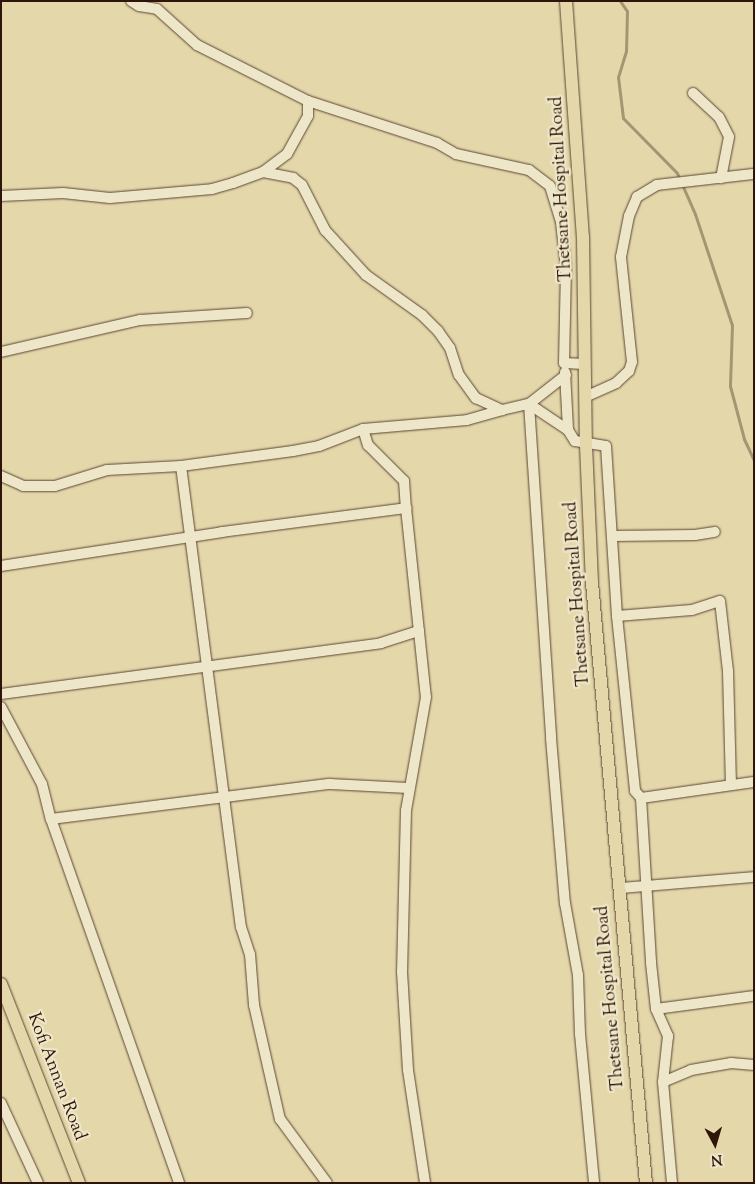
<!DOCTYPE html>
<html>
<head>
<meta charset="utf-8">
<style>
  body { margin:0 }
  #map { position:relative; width:755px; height:1184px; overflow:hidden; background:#e4d8ab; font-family:"Sorts Mill Goudy",serif }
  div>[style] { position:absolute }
  .stream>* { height:3px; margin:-1.5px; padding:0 1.5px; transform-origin:1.5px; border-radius:1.5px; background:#a69574 }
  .roads { filter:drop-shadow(0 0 1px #5c4532) drop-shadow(0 0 1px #5c4532) }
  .minor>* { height:10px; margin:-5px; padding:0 5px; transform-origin:5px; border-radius:5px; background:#ede6c8 }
  .major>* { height:12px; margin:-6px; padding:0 6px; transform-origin:6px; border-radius:6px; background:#e4d8ab }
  span { translate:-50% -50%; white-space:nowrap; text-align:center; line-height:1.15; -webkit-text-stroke:4.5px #ede6c8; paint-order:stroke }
  .street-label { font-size:18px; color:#2f140a }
  .frame { position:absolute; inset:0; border:2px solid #2f140a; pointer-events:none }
  .north { position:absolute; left:690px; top:1119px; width:50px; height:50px; -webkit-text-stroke:4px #ede6c8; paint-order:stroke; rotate:174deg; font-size:14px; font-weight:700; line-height:20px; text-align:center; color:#2f140a }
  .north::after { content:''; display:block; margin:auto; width:18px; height:22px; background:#2f140a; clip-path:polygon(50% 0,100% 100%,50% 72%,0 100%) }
</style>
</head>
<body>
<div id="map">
  <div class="stream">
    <i style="left:620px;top:1px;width:12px;rotate:55deg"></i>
    <i style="left:627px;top:11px;width:40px;rotate:91.4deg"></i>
    <i style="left:626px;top:51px;width:27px;rotate:107deg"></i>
    <i style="left:618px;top:77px;width:41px;rotate:83deg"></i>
    <i style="left:623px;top:118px;width:77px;rotate:45.5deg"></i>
    <i style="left:677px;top:173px;width:45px;rotate:66.3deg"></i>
    <i style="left:695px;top:214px;width:117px;rotate:71.6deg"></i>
    <i style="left:732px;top:325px;width:61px;rotate:91.9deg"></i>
    <i style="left:730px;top:386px;width:55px;rotate:75.2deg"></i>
    <i style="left:744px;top:439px;width:23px;rotate:65deg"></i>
  </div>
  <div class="roads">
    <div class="minor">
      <i style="left:131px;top:1px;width:9px;rotate:32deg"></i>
      <i style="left:139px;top:6px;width:18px;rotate:9deg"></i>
      <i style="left:157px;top:9px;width:54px;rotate:42deg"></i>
      <i style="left:197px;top:45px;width:124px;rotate:26.8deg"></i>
      <i style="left:308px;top:101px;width:136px;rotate:18deg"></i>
      <i style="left:437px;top:143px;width:22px;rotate:30deg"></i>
      <i style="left:456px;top:154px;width:75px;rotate:12.4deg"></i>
      <i style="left:529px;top:170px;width:26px;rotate:37deg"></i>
      <i style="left:550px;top:186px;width:38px;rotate:73deg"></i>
      <i style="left:561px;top:222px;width:46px;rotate:83.8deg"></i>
      <i style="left:566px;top:268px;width:95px;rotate:91.2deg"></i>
      <i style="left:564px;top:363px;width:20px;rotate:3deg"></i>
      <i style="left:693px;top:93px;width:35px;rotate:43deg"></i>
      <i style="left:719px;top:117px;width:22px;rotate:63deg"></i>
      <i style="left:729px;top:137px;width:42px;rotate:101deg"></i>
      <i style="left:263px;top:172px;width:31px;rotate:11deg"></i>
      <i style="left:293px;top:178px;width:11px;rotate:38deg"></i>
      <i style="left:302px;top:185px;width:51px;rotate:62.9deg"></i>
      <i style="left:325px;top:230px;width:61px;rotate:47.7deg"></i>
      <i style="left:366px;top:275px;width:69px;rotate:35.5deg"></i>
      <i style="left:422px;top:315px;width:23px;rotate:45deg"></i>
      <i style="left:438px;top:331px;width:21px;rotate:55deg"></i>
      <i style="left:450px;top:348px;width:28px;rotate:72deg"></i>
      <i style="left:459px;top:375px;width:29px;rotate:54deg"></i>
      <i style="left:476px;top:398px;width:29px;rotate:25deg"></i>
      <i style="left:502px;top:410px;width:28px;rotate:-13deg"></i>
      <i style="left:529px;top:404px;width:47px;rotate:33.7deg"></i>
      <i style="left:568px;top:430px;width:13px;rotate:58deg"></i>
      <i style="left:575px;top:441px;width:31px;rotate:9deg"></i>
      <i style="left:606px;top:446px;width:170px;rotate:86.3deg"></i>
      <i style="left:617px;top:616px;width:176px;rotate:84.1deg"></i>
      <i style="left:635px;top:791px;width:9px;rotate:49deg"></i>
      <i style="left:641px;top:798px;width:165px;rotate:86.5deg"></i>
      <i style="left:651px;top:963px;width:46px;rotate:83.8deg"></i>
      <i style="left:656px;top:1009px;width:30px;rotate:66deg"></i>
      <i style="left:668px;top:1036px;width:46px;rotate:96.2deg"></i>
      <i style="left:663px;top:1082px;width:101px;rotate:84.9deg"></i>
      <i style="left:1px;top:196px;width:62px;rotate:-2.8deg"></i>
      <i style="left:63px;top:193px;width:47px;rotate:6.1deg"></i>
      <i style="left:110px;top:198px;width:102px;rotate:-5deg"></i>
      <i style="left:212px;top:189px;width:22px;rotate:-16deg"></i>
      <i style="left:233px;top:183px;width:32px;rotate:-20deg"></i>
      <i style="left:263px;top:172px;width:30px;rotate:-37deg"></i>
      <i style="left:287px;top:154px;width:43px;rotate:-61.1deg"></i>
      <i style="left:308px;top:116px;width:15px;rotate:-90deg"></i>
      <i style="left:1px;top:352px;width:143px;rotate:-13deg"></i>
      <i style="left:140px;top:320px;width:107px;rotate:-3.7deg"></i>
      <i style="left:565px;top:372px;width:58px;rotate:87deg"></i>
      <i style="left:566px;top:375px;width:47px;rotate:141.9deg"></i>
      <i style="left:529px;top:404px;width:335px;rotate:86.2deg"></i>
      <i style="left:551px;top:738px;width:166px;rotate:85.2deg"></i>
      <i style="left:565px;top:903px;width:73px;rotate:79.8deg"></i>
      <i style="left:578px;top:975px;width:59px;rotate:88.1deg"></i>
      <i style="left:580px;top:1034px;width:150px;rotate:84.6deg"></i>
      <i style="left:585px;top:397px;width:34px;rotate:-24deg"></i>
      <i style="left:616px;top:383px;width:18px;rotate:-43deg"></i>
      <i style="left:629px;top:371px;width:9px;rotate:-72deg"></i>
      <i style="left:632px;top:362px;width:106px;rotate:-96deg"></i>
      <i style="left:621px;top:257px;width:42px;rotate:-79deg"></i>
      <i style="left:629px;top:216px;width:21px;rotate:-67deg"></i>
      <i style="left:637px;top:197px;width:23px;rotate:-31deg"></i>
      <i style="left:657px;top:185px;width:98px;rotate:-6.5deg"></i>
      <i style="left:363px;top:429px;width:17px;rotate:73deg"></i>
      <i style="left:368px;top:445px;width:51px;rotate:45deg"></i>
      <i style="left:404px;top:481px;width:27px;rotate:86deg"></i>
      <i style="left:181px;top:466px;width:465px;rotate:82.6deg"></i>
      <i style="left:241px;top:927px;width:28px;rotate:72deg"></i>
      <i style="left:250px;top:954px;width:51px;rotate:85.5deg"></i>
      <i style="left:254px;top:1005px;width:117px;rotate:77.2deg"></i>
      <i style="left:280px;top:1119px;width:79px;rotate:53.7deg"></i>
      <i style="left:1px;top:476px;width:24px;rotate:24deg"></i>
      <i style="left:23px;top:486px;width:32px"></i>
      <i style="left:55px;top:486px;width:54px;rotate:-17.1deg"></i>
      <i style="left:107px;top:470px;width:74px;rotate:-3.1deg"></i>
      <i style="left:181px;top:466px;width:113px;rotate:-7.6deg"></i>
      <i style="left:293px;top:451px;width:26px;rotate:-11deg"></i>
      <i style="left:319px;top:446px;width:47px;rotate:-21.1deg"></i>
      <i style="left:363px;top:429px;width:104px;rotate:-4.9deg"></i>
      <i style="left:467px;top:420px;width:36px;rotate:-16deg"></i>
      <i style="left:613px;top:536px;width:82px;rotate:-0.7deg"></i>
      <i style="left:695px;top:535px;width:20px;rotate:-9deg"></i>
      <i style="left:1px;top:566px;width:224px;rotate:-8.7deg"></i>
      <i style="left:222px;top:532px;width:186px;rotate:-7.4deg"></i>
      <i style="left:406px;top:508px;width:190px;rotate:84deg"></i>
      <i style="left:426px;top:697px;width:115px;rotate:100deg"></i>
      <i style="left:406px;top:810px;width:162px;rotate:91.4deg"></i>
      <i style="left:402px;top:972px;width:98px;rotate:86.5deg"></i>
      <i style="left:408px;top:1070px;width:114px;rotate:81.4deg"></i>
      <i style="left:617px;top:616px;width:75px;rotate:-4.6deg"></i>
      <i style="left:692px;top:610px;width:29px;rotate:-18deg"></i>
      <i style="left:720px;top:601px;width:70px;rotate:83.5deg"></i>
      <i style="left:728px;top:671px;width:114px;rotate:88.5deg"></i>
      <i style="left:1px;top:694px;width:383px;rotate:-7.6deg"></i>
      <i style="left:381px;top:643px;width:40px;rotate:-18deg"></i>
      <i style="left:1px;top:707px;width:87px;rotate:62deg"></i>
      <i style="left:42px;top:784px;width:36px;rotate:76deg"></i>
      <i style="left:51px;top:819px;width:386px;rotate:70.6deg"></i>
      <i style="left:641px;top:798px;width:114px;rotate:-8.1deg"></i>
      <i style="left:51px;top:819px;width:281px;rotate:-7.2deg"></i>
      <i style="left:330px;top:784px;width:78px;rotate:2.9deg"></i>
      <i style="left:620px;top:888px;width:134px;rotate:-4.7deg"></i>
      <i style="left:656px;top:1009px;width:99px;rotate:-7.6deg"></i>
      <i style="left:663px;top:1082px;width:30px;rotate:-23deg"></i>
      <i style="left:691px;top:1070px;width:41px;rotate:-9.9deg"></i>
      <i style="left:731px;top:1063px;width:23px;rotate:5deg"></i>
      <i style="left:1px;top:1103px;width:88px;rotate:65.2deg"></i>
    </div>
    <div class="major">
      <i style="left:566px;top:1px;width:237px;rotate:85.9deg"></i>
      <i style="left:583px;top:237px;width:208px;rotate:89.2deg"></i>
      <i style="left:586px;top:445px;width:138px;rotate:87.5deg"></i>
      <i style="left:592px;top:583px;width:602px;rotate:84.86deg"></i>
      <i style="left:1px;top:984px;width:214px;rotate:68.6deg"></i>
    </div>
  </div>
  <div class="street-label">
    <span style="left:562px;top:189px;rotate:-93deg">Thetsane Hospital Road</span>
    <span style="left:578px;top:594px;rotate:-94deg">Thetsane Hospital Road</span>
    <span style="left:611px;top:998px;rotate:-95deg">Thetsane Hospital Road</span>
    <span style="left:56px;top:1077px;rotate:69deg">Kofi Annan Road</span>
  </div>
  <div class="frame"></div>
  <div class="north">N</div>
</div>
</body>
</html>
